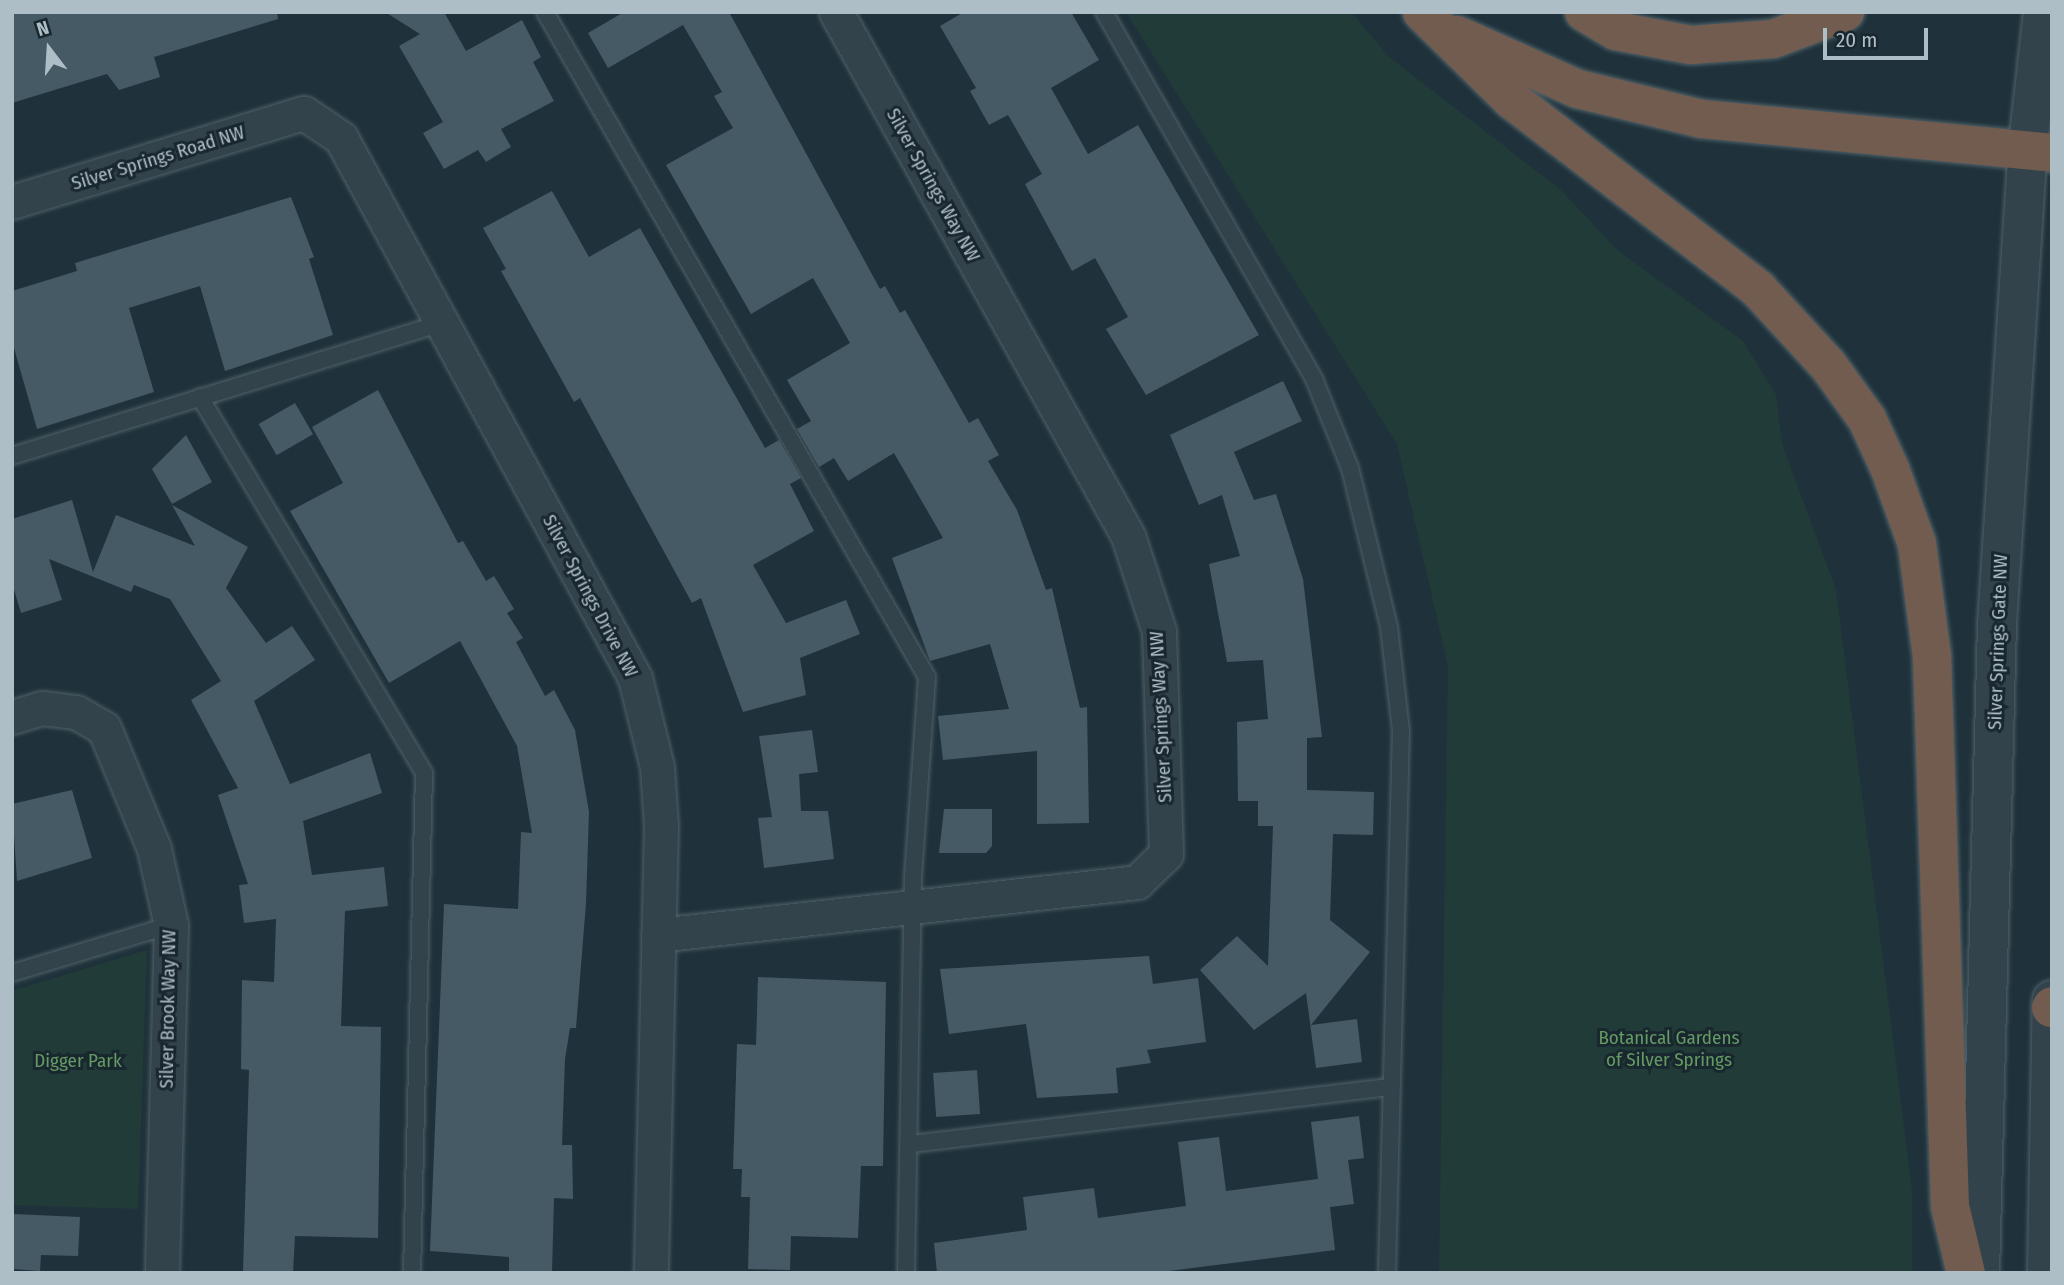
<!DOCTYPE html>
<html>
<head>
<meta charset="utf-8">
<style>
  body { margin:0 }
  #map { position:relative; width:2064px; height:1285px; overflow:hidden; background:#1f323b; font-family:"Fira Sans Condensed",sans-serif }
  div>[style] { position:absolute }
  .green>* { inset:0; background:#213c38 }
  .building>* { inset:0; background:#455a65; transform-origin:0 0 }
  .roads { filter:drop-shadow(0 0 2px #516168) drop-shadow(0 0 2px #516168) }
  .service>* { height:16px; margin:-8px; padding:0 8px; transform-origin:8px; border-radius:8px; background:#33434b }
  .minor>* { height:33px; margin:-16.5px; padding:0 16.5px; transform-origin:16.5px; border-radius:16.5px; background:#33434b }
  .tertiary>* { height:38px; margin:-19px; padding:0 19px; transform-origin:19px; border-radius:19px; background:#33434b }
  .motorway>* { height:38px; margin:-19px; padding:0 19px; transform-origin:19px; border-radius:19px; background:#725c4f }
  span { translate:-50% -50%; white-space:nowrap; text-align:center; line-height:1.15; -webkit-text-stroke:6px #19272f; paint-order:stroke }
  .street-label { font-size:19px; color:#aebec7 }
  .park-label { font-size:19px; color:#649a63 }
  .frame { position:absolute; inset:0; border:14px solid #aebec7; pointer-events:none }
  .north { position:absolute; left:14px; top:14px; width:70px; height:70px; -webkit-text-stroke:5px #19272f; paint-order:stroke; rotate:343deg; font-size:19px; font-weight:700; line-height:28px; text-align:center; color:#aebec7 }
  .north::after { content:''; display:block; margin:auto; width:24px; height:32px; background:#aebec7; clip-path:polygon(50% 0,100% 100%,50% 72%,0 100%) }
  .scale { position:absolute; left:1823px; top:28px; width:105px; height:32px; box-sizing:border-box; border:4px solid #aebec7; border-top:0; padding-left:9px; font-size:21px; line-height:24px; white-space:nowrap; color:#aebec7; -webkit-text-stroke:5px #19272f; paint-order:stroke }
</style>
</head>
<body>
<div id="map">
  <div class="green">
    <i style="clip-path:polygon(1126px 12px,1351px 12px,1389px 57px,1562px 191px,1618px 251px,1743px 341px,1776px 395px,1782px 444px,1836px 590px,1912px 1190px,1912px 1273px,1439px 1273px,1448px 666px,1397px 444px)"></i>
    <i style="clip-path:polygon(147px 950px,138px 1209px,12px 1205px,12px 991px)"></i>
  </div>
  <div class="building">
    <i style="clip-path:polygon(12px 12px,277px 12px,278px 19px,154px 57px,160px 77px,119px 90px,107px 74px,12px 103px)"></i>
    <i style="clip-path:polygon(385px 12px,444px 12px,466px 51px,522px 20px,541px 57px,533px 62px,554px 101px,501px 129px,511px 147px,486px 162px,478px 150px,444px 169px,423px 133px,443px 122px,399px 46px,420px 34px)"></i>
    <i style="clip-path:polygon(624px 12px,729px 12px,880px 289px,885px 286px,900px 313px,905px 310px,969px 423px,978px 418px,999px 455px,988px 461px,1017px 510px,1046px 590px,1052px 588px,1080px 708px,1087px 707px,1089px 823px,1037px 824px,1037px 751px,943px 760px,938px 716px,1009px 709px,990px 644px,930px 661px,892px 558px,943px 538px,894px 453px,848px 481px,834px 458px,819px 467px,797px 429px,811px 421px,787px 380px,850px 343px,813px 278px,751px 314px,666px 165px,733px 128px,714px 96px,722px 92px,683px 25px,608px 68px,588px 33px)"></i>
    <i style="clip-path:polygon(964px 12px,1071px 12px,1099px 60px,1051px 88px,1088px 154px,1138px 125px,1259px 335px,1146px 395px,1106px 329px,1128px 317px,1095px 258px,1072px 271px,1025px 184px,1042px 174px,1008px 115px,989px 125px,970px 91px,976px 88px,940px 26px)"></i>
    <i style="clip-path:polygon(552px 191px,589px 257px,640px 228px,765px 448px,779px 440px,801px 478px,790px 484px,814px 531px,753px 565px,786px 623px,846px 600px,860px 634px,800px 658px,806px 695px,743px 712px,701px 598px,692px 603px,580px 398px,574px 402px,501px 271px,506px 269px,483px 228px)"></i>
    <i style="clip-path:polygon(291px 197px,314px 257px,309px 259px,333px 335px,225px 371px,200px 286px,129px 308px,154px 392px,37px 429px,12px 341px,12px 291px,77px 271px,75px 263px)"></i>
    <i style="clip-path:polygon(1283px 381px,1302px 421px,1234px 452px,1254px 500px,1276px 494px,1303px 579px,1322px 737px,1307px 738px,1307px 790px,1374px 792px,1373px 835px,1333px 834px,1330px 920px,1370px 952px,1311px 1025px,1357px 1019px,1362px 1062px,1316px 1068px,1306px 993px,1254px 1030px,1200px 970px,1237px 936px,1268px 966px,1273px 826px,1258px 826px,1258px 801px,1238px 801px,1237px 722px,1268px 719px,1263px 660px,1227px 662px,1209px 564px,1240px 556px,1222px 495px,1199px 505px,1170px 435px)"></i>
    <i style="clip-path:polygon(378px 390px,458px 543px,463px 541px,486px 581px,494px 576px,514px 609px,507px 613px,523px 638px,516px 642px,545px 696px,554px 690px,575px 730px,589px 812px,586px 903px,576px 1028px,570px 1028px,565px 1059px,562px 1145px,572px 1145px,573px 1199px,554px 1198px,552px 1273px,509px 1273px,509px 1257px,430px 1251px,444px 904px,518px 909px,521px 832px,532px 833px,517px 746px,460px 641px,389px 683px,290px 511px,343px 483px,312px 427px)"></i>
    <i style="left:295px;top:403px;width:36px;height:42px;rotate:60deg"></i>
    <i style="clip-path:polygon(186px 435px,212px 482px,172px 504px,152px 469px)"></i>
    <i style="clip-path:polygon(72px 500px,93px 572px,116px 515px,195px 546px,172px 505px,248px 547px,226px 588px,266px 643px,292px 626px,315px 660px,254px 701px,290px 784px,370px 753px,382px 793px,303px 821px,312px 875px,384px 867px,388px 906px,345px 911px,341px 1026px,381px 1027px,378px 1238px,295px 1236px,293px 1273px,243px 1272px,249px 1070px,241px 1069px,242px 980px,274px 982px,276px 919px,244px 923px,239px 885px,248px 884px,218px 795px,238px 788px,191px 700px,221px 681px,170px 599px,134px 585px,131px 592px,49px 559px,62px 600px,21px 613px,12px 583px,12px 519px)"></i>
    <i style="clip-path:polygon(812px 730px,818px 772px,799px 774px,801px 811px,828px 811px,834px 859px,764px 868px,758px 818px,772px 817px,759px 736px)"></i>
    <i style="clip-path:polygon(72px 790px,92px 858px,17px 881px,12px 804px)"></i>
    <i style="clip-path:polygon(944px 809px,992px 809px,992px 846px,986px 853px,939px 853px)"></i>
    <i style="clip-path:polygon(1149px 956px,1153px 984px,1198px 978px,1206px 1042px,1147px 1050px,1151px 1063px,1116px 1068px,1118px 1093px,1037px 1098px,1026px 1024px,949px 1034px,940px 969px)"></i>
    <i style="clip-path:polygon(758px 977px,886px 982px,883px 1166px,861px 1166px,858px 1238px,791px 1236px,790px 1270px,748px 1269px,750px 1197px,741px 1197px,742px 1169px,733px 1169px,737px 1044px,756px 1045px)"></i>
    <i style="left:977px;top:1070px;width:44px;height:44px;rotate:86deg"></i>
    <i style="clip-path:polygon(1359px 1116px,1364px 1158px,1348px 1160px,1354px 1204px,1330px 1207px,1335px 1250px,1153px 1273px,937px 1273px,934px 1243px,1027px 1230px,1023px 1197px,1094px 1188px,1098px 1218px,1186px 1206px,1178px 1142px,1219px 1137px,1226px 1191px,1318px 1179px,1311px 1122px)"></i>
    <i style="clip-path:polygon(13px 1214px,80px 1217px,78px 1256px,41px 1255px,40px 1271px,12px 1269px)"></i>
  </div>
  <div class="roads">
    <div class="service">
      <i style="left:545px;top:12px;width:767px;rotate:60.13deg"></i>
      <i style="left:927px;top:677px;width:198px;rotate:94deg"></i>
      <i style="left:913px;top:875px;width:398px;rotate:91deg"></i>
      <i style="left:1104px;top:12px;width:423px;rotate:60.2deg"></i>
      <i style="left:1314px;top:379px;width:96px;rotate:68deg"></i>
      <i style="left:1350px;top:468px;width:164px;rotate:76.2deg"></i>
      <i style="left:1389px;top:627px;width:104px;rotate:83.4deg"></i>
      <i style="left:1401px;top:730px;width:543px;rotate:91.48deg"></i>
      <i style="left:200px;top:397px;width:438px;rotate:59.2deg"></i>
      <i style="left:424px;top:773px;width:500px;rotate:91.37deg"></i>
      <i style="left:12px;top:456px;width:450px;rotate:-17.2deg"></i>
      <i style="left:12px;top:973px;width:166px;rotate:-16.8deg"></i>
      <i style="left:911px;top:1144px;width:480px;rotate:-6.8deg"></i>
    </div>
    <div class="minor">
      <i style="left:12px;top:202px;width:305px;rotate:-17deg"></i>
      <i style="left:304px;top:113px;width:45px;rotate:34deg"></i>
      <i style="left:341px;top:138px;width:615px;rotate:61.43deg"></i>
      <i style="left:635px;top:678px;width:92px;rotate:76.1deg"></i>
      <i style="left:657px;top:767px;width:58px;rotate:86.1deg"></i>
      <i style="left:661px;top:825px;width:448px;rotate:91.3deg"></i>
      <i style="left:12px;top:717px;width:31px;rotate:-17deg"></i>
      <i style="left:42px;top:708px;width:34px;rotate:7deg"></i>
      <i style="left:76px;top:712px;width:32px;rotate:30deg"></i>
      <i style="left:104px;top:728px;width:131px;rotate:67.5deg"></i>
      <i style="left:154px;top:849px;width:78px;rotate:77.4deg"></i>
      <i style="left:171px;top:925px;width:348px;rotate:91.5deg"></i>
      <i style="left:658px;top:935px;width:482px;rotate:-6.3deg"></i>
      <i style="left:1137px;top:882px;width:40px;rotate:-44deg"></i>
      <i style="left:1166px;top:854px;width:223px;rotate:-91.8deg"></i>
      <i style="left:1159px;top:631px;width:100px;rotate:-108.1deg"></i>
      <i style="left:1128px;top:536px;width:600px;rotate:-119.13deg"></i>
    </div>
    <div class="tertiary">
      <i style="left:1980px;top:1273px;width:649px;rotate:-88.5deg"></i>
      <i style="left:1997px;top:624px;width:471px;rotate:-86.3deg"></i>
      <i style="left:2027px;top:154px;width:143px;rotate:-83.6deg"></i>
      <i style="left:2047px;top:1273px;width:273px;rotate:-89deg"></i>
    </div>
    <div class="motorway">
      <i style="left:1422px;top:12px;width:126px;rotate:44.4deg"></i>
      <i style="left:1512px;top:100px;width:310px;rotate:37.5deg"></i>
      <i style="left:1758px;top:289px;width:103px;rotate:47.4deg"></i>
      <i style="left:1828px;top:365px;width:67px;rotate:54.2deg"></i>
      <i style="left:1867px;top:419px;width:55px;rotate:65.3deg"></i>
      <i style="left:1890px;top:469px;width:80px;rotate:70.2deg"></i>
      <i style="left:1917px;top:544px;width:114px;rotate:82.4deg"></i>
      <i style="left:1932px;top:657px;width:549px;rotate:88.12deg"></i>
      <i style="left:1950px;top:1206px;width:69px;rotate:76.6deg"></i>
      <i style="left:1584px;top:12px;width:37px;rotate:31deg"></i>
      <i style="left:1616px;top:31px;width:76px;rotate:10.6deg"></i>
      <i style="left:1691px;top:45px;width:82px;rotate:-4.2deg"></i>
      <i style="left:1773px;top:39px;width:77px;rotate:-20.6deg"></i>
      <i style="left:1457px;top:35px;width:133px;rotate:24.1deg"></i>
      <i style="left:1578px;top:89px;width:128px;rotate:13.6deg"></i>
      <i style="left:1702px;top:119px;width:352px;rotate:5.5deg"></i>
      <i style="left:2051px;top:1008px;width:2px;rotate:-63deg"></i>
    </div>
  </div>
  <div class="street-label">
    <span style="left:158px;top:158px;rotate:-17deg">Silver Springs Road NW</span>
    <span style="left:933px;top:185px;rotate:61deg">Silver Springs Way NW</span>
    <span style="left:590px;top:596px;rotate:62deg">Silver Springs Drive NW</span>
    <span style="left:1998px;top:642px;rotate:-88deg">Silver Springs Gate NW</span>
    <span style="left:1161px;top:717px;rotate:-93deg">Silver Springs Way NW</span>
    <span style="left:168px;top:1009px;rotate:-89deg">Silver Brook Way NW</span>
  </div>
  <div class="park-label">
    <span style="left:1669px;top:1049px">Botanical Gardens<br>of Silver Springs</span>
    <span style="left:78px;top:1061px">Digger Park</span>
  </div>
  <div class="frame"></div>
  <div class="north">N</div>
  <div class="scale">20 m</div>
</div>
</body>
</html>
